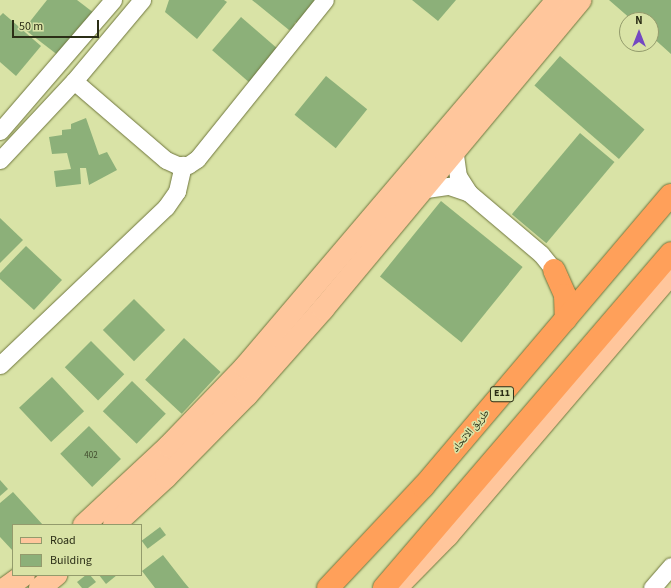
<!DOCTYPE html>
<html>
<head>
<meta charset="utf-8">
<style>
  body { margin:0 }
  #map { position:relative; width:671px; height:588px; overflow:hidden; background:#d9e3a6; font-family:"Source Sans 3","Noto Naskh Arabic",sans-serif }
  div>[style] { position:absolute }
  .building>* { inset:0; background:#8cb079; transform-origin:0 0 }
  .roads { filter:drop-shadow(0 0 1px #6f763d) drop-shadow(0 0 1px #6f763d) }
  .minor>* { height:17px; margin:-8.5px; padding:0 8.5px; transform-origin:8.5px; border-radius:8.5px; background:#fff }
  .major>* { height:22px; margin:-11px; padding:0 11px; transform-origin:11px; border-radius:11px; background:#ffc69c }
  .highway>* { height:22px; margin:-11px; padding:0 11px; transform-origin:11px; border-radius:11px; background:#ffa05a }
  span { translate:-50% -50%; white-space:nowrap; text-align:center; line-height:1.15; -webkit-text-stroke:3px #d9e3a6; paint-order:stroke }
  .number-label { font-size:9px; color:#434e2f }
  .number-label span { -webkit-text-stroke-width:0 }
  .shield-label span { padding:1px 3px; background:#d9e3a6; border:1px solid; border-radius:3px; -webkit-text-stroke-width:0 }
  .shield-label { font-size:10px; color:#2b2e16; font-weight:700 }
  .street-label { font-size:11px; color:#2b2e16 }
  .legend { position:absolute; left:12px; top:524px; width:130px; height:52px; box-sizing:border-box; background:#d9e3a6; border:1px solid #939b6c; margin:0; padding:5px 7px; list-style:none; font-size:12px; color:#2b2e16 }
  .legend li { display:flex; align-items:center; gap:8px; height:20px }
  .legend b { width:20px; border:1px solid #939b6c }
  .north { position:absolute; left:619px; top:12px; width:40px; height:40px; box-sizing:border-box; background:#d9e3a6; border:1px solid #939b6c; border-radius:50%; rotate:0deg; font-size:11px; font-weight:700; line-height:16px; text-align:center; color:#2b2e16 }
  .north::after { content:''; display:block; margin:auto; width:14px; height:18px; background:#7349c2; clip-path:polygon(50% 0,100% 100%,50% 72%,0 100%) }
  .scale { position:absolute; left:12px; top:20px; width:87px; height:18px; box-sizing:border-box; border:2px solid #2b2e16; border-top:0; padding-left:5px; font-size:12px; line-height:14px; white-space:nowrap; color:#2b2e16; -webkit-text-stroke:3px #d9e3a6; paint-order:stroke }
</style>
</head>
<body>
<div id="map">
  <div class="building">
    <i style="clip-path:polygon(47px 0,77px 0,94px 13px,59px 56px,24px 29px)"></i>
    <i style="clip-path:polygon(169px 0,224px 0,227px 2px,197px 39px,165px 12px)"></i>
    <i style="clip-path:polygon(252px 0,315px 0,297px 24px,295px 22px,294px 28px,289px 30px)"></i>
    <i style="clip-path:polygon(412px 0,456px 0,438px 21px)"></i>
    <i style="clip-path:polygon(609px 0,671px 0,671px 54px,651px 36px,651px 20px,632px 20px)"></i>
    <i style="clip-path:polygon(3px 13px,41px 46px,16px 76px,0 62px,0 16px)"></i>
    <i style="left:241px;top:17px;width:52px;height:44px;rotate:41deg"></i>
    <i style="left:560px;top:56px;width:112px;height:39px;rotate:41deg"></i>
    <i style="left:326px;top:76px;width:53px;height:50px;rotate:39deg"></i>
    <i style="clip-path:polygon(86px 118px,99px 155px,107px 152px,117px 170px,89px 185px,86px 168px,80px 168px,81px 184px,56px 187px,54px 171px,71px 169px,67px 153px,52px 154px,49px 137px,62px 135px,62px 130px,71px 129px,71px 124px)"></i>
    <i style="left:580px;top:133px;width:45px;height:106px;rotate:40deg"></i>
    <i style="left:441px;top:201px;width:105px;height:97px;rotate:39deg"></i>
    <i style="clip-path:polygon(0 218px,23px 240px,0 263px)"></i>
    <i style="clip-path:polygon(26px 246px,62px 280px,34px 310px,0 279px,0 273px)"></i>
    <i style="left:134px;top:299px;width:44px;height:44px;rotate:45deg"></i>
    <i style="left:184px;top:338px;width:50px;height:57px;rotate:43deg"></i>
    <i style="left:91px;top:341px;width:47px;height:37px;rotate:45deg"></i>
    <i style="left:52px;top:377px;width:47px;height:45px;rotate:47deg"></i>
    <i style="left:132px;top:381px;width:47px;height:42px;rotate:44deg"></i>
    <i style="left:89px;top:426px;width:46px;height:40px;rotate:46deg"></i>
    <i style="clip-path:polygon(0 480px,8px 489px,0 496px)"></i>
    <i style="clip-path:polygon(13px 492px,43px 525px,13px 525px,13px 551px,0 537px,0 503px)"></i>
    <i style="left:160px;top:527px;width:10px;height:23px;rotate:53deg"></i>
    <i style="clip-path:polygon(163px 555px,184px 582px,189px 588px,155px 588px,142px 571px)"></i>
    <i style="clip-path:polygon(86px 575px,90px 575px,96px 582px,88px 588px,82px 588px,77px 582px)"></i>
    <i style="clip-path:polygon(99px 575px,117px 575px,106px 584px)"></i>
  </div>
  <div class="roads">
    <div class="minor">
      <i style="left:74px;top:81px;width:121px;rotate:40.7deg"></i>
      <i style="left:166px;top:160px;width:12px;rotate:24deg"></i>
      <i style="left:177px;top:165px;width:11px"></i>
      <i style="left:188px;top:165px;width:11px;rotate:-34deg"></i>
      <i style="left:197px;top:159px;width:204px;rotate:-51.2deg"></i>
      <i style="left:0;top:131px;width:173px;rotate:-49.2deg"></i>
      <i style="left:454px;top:148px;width:28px;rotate:82deg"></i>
      <i style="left:458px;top:176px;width:20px;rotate:57deg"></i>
      <i style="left:469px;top:193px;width:94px;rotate:40.3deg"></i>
      <i style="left:541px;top:254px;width:21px;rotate:51deg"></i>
      <i style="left:0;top:160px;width:108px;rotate:-46.9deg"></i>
      <i style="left:74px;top:81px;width:106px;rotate:-50deg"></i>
      <i style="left:419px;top:190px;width:30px;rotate:-8deg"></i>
      <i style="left:449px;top:186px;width:21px;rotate:19deg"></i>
      <i style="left:0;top:365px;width:229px;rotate:-43.6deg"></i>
      <i style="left:166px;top:207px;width:19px;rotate:-55deg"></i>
      <i style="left:177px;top:191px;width:27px;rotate:-77deg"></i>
      <i style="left:652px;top:588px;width:29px;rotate:-49deg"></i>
    </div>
    <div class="major">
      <i style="left:84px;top:525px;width:116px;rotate:-42.9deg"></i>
      <i style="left:169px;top:446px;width:110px;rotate:-46.1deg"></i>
      <i style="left:245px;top:367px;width:482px;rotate:-49.6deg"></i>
      <i style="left:114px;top:525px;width:71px;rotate:-42.7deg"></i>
      <i style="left:166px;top:477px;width:115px;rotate:-45.4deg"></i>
      <i style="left:247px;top:395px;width:115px;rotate:-48.5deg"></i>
      <i style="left:323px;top:309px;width:402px;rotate:-50.2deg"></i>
      <i style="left:6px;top:588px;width:22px;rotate:-36deg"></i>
      <i style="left:40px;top:588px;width:21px;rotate:-39deg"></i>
      <i style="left:396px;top:588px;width:73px;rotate:-45.6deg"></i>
      <i style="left:447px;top:536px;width:345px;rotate:-49.5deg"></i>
    </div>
    <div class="highway">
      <i style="left:554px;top:270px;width:27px;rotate:66deg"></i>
      <i style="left:565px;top:295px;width:24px;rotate:88deg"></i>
      <i style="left:328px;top:588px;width:139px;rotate:-46.8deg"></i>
      <i style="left:423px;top:487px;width:383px;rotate:-49.7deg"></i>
      <i style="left:384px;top:588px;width:441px;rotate:-49.4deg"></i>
    </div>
  </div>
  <div class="number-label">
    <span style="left:91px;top:456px">402</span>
  </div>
  <div class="shield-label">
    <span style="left:502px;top:394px">E11</span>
  </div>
  <div class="street-label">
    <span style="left:471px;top:431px;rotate:-50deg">طريق الاتحاد</span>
  </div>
  <ul class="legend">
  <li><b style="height:5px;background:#ffc69c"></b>Road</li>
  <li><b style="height:11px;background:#8cb079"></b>Building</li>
  </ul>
  <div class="north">N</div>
  <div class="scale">50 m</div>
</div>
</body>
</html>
